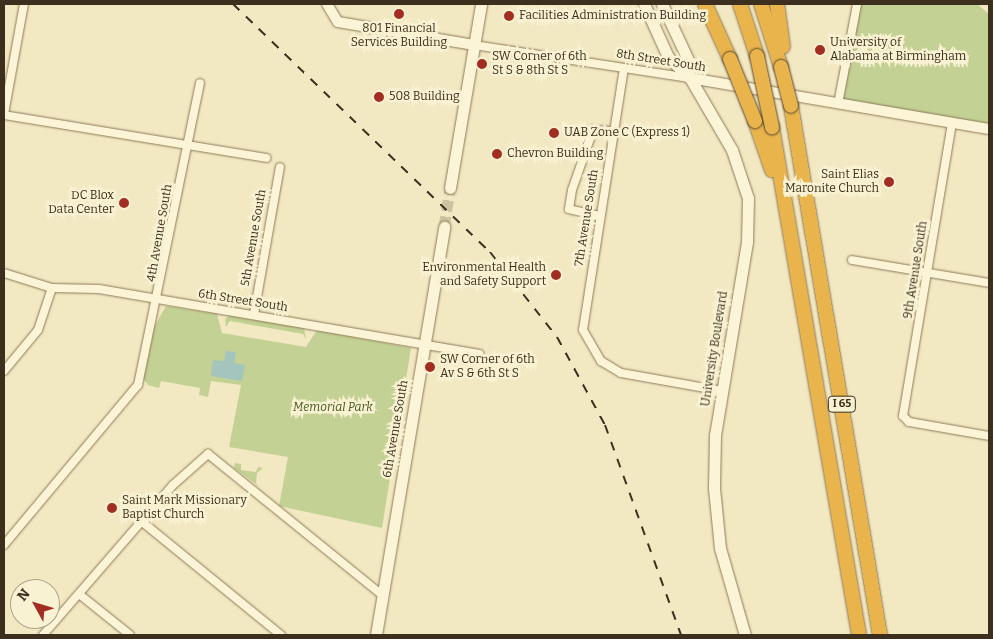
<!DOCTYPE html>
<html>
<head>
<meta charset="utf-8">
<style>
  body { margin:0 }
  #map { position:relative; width:993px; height:639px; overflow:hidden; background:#f2e8c2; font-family:Bitter,serif }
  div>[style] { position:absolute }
  .green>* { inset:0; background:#c3d194 }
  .water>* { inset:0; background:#a4c4be }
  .secondary-tunnel>* { height:11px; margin-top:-5.5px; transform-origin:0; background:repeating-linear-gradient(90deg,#cec3a1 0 11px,transparent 0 16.5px) }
  .roads { filter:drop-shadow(0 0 1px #8d7a57) drop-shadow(0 0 1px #8d7a57) }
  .minor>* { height:8px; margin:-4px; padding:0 4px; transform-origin:4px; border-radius:4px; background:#fcf4d6 }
  .tertiary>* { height:10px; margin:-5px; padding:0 5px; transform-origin:5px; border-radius:5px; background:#fcf4d6 }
  .secondary>* { height:11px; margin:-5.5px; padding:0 5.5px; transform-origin:5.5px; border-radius:5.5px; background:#fcf4d6 }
  .motorway>* { height:14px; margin:-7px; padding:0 7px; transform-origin:7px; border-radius:7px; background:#e8b44b }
  .rail>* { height:2px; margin-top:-1px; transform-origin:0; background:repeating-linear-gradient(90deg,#3c2f1d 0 9px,transparent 0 18px) }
  .bridges { filter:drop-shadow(0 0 1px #5b462c) drop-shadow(0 0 1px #5b462c) }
  .motorway-bridge>* { height:14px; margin:-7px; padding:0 7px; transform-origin:7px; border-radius:7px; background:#e8b44b }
  .dots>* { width:14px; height:14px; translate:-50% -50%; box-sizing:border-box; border:2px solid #f8f1d2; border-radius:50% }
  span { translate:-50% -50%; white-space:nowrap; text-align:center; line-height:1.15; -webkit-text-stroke:5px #f8f1d2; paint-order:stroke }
  .shield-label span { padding:1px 4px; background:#f8f1d2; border:1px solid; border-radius:4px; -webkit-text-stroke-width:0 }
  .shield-label { font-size:11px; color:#3c2f1d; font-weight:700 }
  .poi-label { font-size:12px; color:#3c2f1d }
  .left { translate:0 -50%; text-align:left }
  .right { translate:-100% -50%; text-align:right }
  .street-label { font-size:12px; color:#3c2f1d }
  .park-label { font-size:12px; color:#465a21; font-style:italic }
  .frame { position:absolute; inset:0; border:5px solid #3c2f1d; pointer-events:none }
  .north { position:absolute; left:10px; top:579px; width:50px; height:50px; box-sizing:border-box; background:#f8f1d2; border:1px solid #ada38a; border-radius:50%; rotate:309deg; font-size:14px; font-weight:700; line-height:20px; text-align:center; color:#3c2f1d }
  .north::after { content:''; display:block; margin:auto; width:18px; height:22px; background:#a22e22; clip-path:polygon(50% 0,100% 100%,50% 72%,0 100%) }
</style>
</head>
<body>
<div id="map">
  <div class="green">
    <i style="clip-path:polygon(857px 4px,977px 4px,989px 14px,989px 129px,838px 104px)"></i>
    <i style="clip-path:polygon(166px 306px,217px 314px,222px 333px,306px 347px,317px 330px,411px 348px,382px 528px,279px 506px,288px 457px,229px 447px,241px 385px,211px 381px,208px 397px,199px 395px,200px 388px,161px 381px,159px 388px,148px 385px,143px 378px,154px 327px)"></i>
    <i style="clip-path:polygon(230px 315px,304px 328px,306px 339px,303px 334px,230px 321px,226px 327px,225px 319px)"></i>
    <i style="clip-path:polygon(241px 464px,241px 470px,256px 472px,258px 467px,263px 468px,257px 473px,256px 483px,260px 487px,234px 468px,235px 463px)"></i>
  </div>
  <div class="water">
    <i style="clip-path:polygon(226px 351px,236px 352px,234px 363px,245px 365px,242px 381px,211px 376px,213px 360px,224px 361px)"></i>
  </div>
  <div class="secondary-tunnel">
    <i style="left:444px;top:227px;width:39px;rotate:-81deg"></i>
  </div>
  <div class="roads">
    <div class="minor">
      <i style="left:474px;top:45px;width:218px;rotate:8.7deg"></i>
      <i style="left:624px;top:68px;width:265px;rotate:98.9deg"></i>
      <i style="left:583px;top:330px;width:36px;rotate:60deg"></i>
      <i style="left:601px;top:361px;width:23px;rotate:31deg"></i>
      <i style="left:621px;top:373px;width:103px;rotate:10.1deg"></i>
      <i style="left:838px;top:104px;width:102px;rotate:-79.2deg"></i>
      <i style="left:4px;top:114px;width:112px;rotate:-79.7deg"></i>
      <i style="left:4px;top:115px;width:266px;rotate:9.3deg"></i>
      <i style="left:952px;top:123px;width:297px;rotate:99.5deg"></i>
      <i style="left:903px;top:416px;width:8px;rotate:45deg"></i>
      <i style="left:909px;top:422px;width:81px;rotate:9.9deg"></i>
      <i style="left:599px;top:216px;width:31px;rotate:-167deg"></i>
      <i style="left:569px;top:209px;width:19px;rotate:-81deg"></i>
      <i style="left:572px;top:190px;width:64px;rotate:-70.7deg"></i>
      <i style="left:593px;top:130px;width:19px;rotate:3deg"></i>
      <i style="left:852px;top:260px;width:139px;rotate:9.5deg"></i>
      <i style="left:4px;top:273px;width:50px;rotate:17.4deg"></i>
      <i style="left:52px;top:288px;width:47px;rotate:1.2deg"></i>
      <i style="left:99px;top:289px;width:386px;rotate:9.7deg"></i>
      <i style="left:254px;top:314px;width:149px;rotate:-80deg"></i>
      <i style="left:4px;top:371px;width:53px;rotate:-50.3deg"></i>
      <i style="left:38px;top:330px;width:44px;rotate:-71.6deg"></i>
      <i style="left:141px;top:521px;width:181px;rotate:39.2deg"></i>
      <i style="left:4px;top:545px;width:209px;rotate:-50.1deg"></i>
      <i style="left:138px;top:385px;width:308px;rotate:-78.4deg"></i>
      <i style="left:79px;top:594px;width:65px;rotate:38.8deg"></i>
      <i style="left:43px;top:635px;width:198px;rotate:-49.1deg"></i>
      <i style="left:173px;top:485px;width:47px;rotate:-41.5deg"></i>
      <i style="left:208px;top:454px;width:224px;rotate:39deg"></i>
    </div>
    <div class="tertiary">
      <i style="left:327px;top:4px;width:21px;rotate:59deg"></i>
      <i style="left:338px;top:22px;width:138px;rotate:9.6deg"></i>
      <i style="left:690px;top:78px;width:303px;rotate:9.7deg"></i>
    </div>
    <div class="secondary">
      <i style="left:644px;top:4px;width:58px;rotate:65.6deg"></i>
      <i style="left:668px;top:57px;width:30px;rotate:44deg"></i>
      <i style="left:690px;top:78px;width:83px;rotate:59.7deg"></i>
      <i style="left:732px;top:150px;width:51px;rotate:71.6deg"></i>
      <i style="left:748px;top:198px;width:44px;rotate:91.3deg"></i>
      <i style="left:747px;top:242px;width:196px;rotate:99.4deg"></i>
      <i style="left:715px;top:435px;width:53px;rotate:91.1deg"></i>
      <i style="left:714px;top:488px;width:60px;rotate:84.3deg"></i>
      <i style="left:720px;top:548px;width:91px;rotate:74deg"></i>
      <i style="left:662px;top:4px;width:64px;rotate:65deg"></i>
      <i style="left:689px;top:62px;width:16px;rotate:86deg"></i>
      <i style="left:450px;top:188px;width:187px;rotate:-80.4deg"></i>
      <i style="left:376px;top:635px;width:414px;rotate:-80.5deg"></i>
    </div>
    <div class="motorway">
      <i style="left:705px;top:4px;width:60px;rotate:65.6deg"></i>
      <i style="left:740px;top:4px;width:55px;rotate:71.9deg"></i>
      <i style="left:761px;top:4px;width:66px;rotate:72.4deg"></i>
      <i style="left:777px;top:4px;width:43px;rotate:82.1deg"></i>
      <i style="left:791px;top:106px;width:536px;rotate:80.45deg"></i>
      <i style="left:755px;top:121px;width:52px;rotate:70.9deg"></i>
      <i style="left:772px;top:127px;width:515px;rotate:80.28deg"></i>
    </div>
  </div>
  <div class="rail">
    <i style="left:233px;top:4px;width:357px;rotate:44deg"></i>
    <i style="left:490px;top:252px;width:108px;rotate:51.8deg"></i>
    <i style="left:557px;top:337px;width:100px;rotate:61.4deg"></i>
    <i style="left:605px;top:425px;width:223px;rotate:70.1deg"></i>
  </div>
  <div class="bridges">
    <div class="motorway-bridge">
      <i style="left:757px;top:56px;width:73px;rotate:78.1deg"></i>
      <i style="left:730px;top:59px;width:67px;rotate:68deg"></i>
      <i style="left:781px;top:67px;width:40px;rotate:75.6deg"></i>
    </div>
  </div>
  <div class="dots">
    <i style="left:399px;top:14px;background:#a22e22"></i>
    <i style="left:509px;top:16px;background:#a22e22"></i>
    <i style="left:820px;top:50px;background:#a22e22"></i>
    <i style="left:482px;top:64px;background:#a22e22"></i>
    <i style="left:379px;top:97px;background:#a22e22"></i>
    <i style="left:554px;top:133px;background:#a22e22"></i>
    <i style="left:497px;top:154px;background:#a22e22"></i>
    <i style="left:889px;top:182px;background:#a22e22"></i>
    <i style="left:124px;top:203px;background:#a22e22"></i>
    <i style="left:556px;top:275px;background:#a22e22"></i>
    <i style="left:430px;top:367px;background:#a22e22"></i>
    <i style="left:112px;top:508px;background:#a22e22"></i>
  </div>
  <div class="shield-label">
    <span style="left:842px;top:404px">I 65</span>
  </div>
  <div class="poi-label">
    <span class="left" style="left:519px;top:16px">Facilities Administration Building</span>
    <span style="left:399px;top:36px">801 Financial<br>Services Building</span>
    <span class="left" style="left:830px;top:50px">University of<br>Alabama at Birmingham</span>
    <span class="left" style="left:492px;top:64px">SW Corner of 6th<br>St S &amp; 8th St S</span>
    <span class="left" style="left:389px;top:97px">508 Building</span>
    <span class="left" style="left:564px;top:133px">UAB Zone C (Express 1)</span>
    <span class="left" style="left:507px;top:154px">Chevron Building</span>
    <span class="right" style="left:879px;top:182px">Saint Elias<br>Maronite Church</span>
    <span class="right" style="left:114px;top:203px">DC Blox<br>Data Center</span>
    <span class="right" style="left:546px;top:275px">Environmental Health<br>and Safety Support</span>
    <span class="left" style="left:440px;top:367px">SW Corner of 6th<br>Av S &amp; 6th St S</span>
    <span class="left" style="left:122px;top:508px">Saint Mark Missionary<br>Baptist Church</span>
  </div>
  <div class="street-label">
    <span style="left:661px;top:61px;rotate:9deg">8th Street South</span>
    <span style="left:587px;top:218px;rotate:-81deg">7th Avenue South</span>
    <span style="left:160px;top:233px;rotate:-80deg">4th Avenue South</span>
    <span style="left:254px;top:238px;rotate:-80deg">5th Avenue South</span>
    <span style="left:916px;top:270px;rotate:-81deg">9th Avenue South</span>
    <span style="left:243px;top:301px;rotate:9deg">6th Street South</span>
    <span style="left:715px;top:349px;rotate:-81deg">University Boulevard</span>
    <span style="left:396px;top:429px;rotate:-80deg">6th Avenue South</span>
  </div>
  <div class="park-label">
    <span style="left:333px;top:408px">Memorial Park</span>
  </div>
  <div class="frame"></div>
  <div class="north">N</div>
</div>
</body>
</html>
